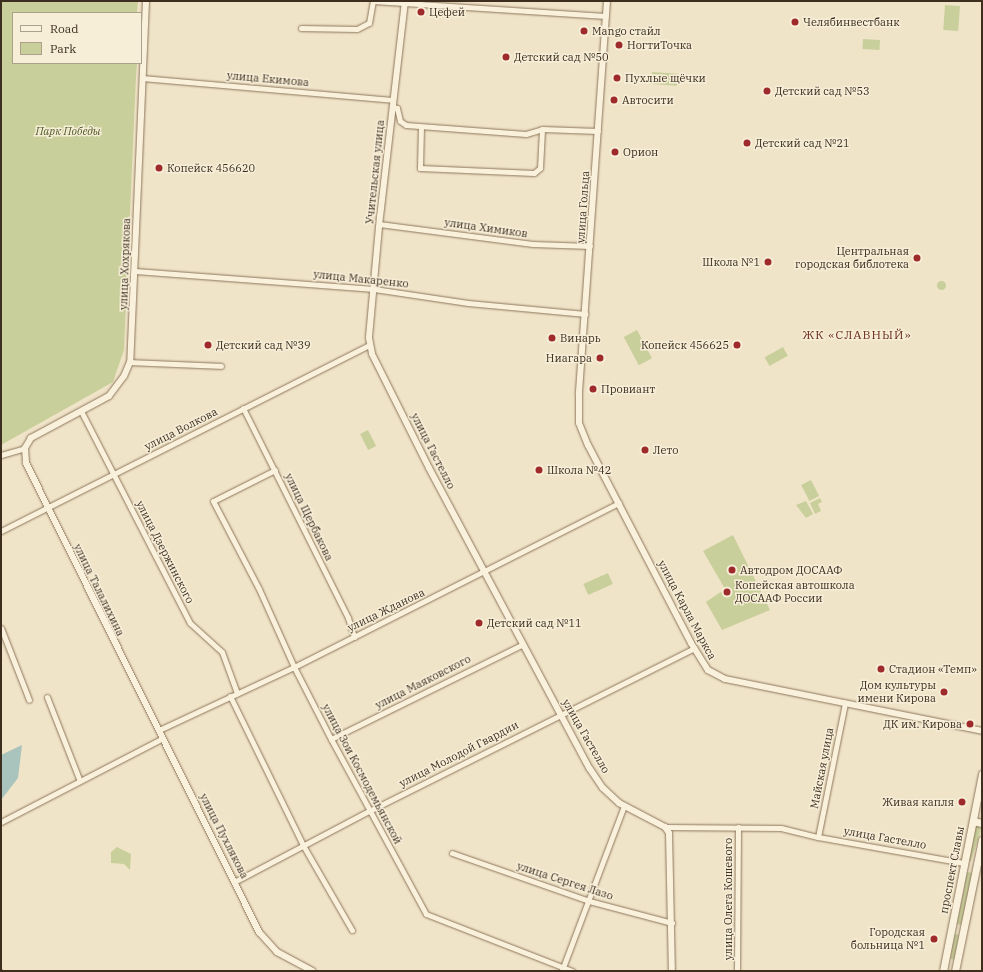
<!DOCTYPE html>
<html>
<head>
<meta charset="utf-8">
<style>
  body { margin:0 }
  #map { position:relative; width:983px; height:972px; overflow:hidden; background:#f0e4c8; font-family:"IBM Plex Serif",serif }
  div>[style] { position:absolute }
  .green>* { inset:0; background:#c9cf9b; transform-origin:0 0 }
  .round { border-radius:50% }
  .water>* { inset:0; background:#a9c4bc }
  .roads { filter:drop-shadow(0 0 1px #8d765c) drop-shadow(0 0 1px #8d765c) }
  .minor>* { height:5px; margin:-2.5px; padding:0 2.5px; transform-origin:2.5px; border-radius:2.5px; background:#faf1dc }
  .tertiary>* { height:6px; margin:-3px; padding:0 3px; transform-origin:3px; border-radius:3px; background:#faf1dc }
  .secondary>* { height:7px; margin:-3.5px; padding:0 3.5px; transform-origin:3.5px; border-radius:3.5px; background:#faf1dc }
  .rail>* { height:1.5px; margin-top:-0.75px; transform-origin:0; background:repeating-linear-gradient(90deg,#3d2e20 0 7px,transparent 0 14px) }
  .dots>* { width:11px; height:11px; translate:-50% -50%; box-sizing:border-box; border:2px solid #f7eed8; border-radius:50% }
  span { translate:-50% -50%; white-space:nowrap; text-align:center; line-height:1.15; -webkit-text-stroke:3px #f7eed8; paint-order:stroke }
  .poi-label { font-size:11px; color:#3d2e20 }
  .left { translate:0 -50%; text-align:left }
  .right { translate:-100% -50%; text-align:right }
  .street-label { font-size:11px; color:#3d2e20 }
  .park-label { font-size:11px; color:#4d5a26; font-style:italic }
  .neighbourhood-label { font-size:12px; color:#6b2e1e; letter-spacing:1px }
  .frame { position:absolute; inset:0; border:2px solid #3d2e20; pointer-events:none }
  .legend { position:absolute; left:12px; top:12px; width:130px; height:52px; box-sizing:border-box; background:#f7eed8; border:1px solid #ada18e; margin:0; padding:5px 7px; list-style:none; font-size:12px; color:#3d2e20 }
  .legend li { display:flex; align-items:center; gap:8px; height:20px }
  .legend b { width:20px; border:1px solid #ada18e }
</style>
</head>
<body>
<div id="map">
  <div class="green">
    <i style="clip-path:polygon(1px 1px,138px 1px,137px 13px,13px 13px,13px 63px,137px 63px,136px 77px,124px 350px,113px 382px,1px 445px)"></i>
    <i style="left:945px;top:5px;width:15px;height:25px;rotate:4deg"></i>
    <i style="left:863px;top:39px;width:17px;height:10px;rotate:3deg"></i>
    <i style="left:652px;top:72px;width:26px;height:12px;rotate:4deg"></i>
    <i class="round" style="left:936.5px;top:280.5px;width:9px;height:9px"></i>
    <i style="left:637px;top:330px;width:32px;height:15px;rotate:62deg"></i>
    <i style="left:783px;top:347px;width:10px;height:21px;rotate:61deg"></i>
    <i style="left:368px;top:430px;width:18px;height:9px;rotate:63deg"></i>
    <i style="left:811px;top:480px;width:18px;height:11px;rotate:63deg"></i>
    <i style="clip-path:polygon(820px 498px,822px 502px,818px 504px,821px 511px,815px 514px,810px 503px)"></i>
    <i style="clip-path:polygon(806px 501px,813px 514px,806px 518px,796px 505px)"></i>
    <i style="clip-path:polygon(733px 535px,770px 610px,722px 630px,706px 602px,725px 589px,703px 551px)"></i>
    <i style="left:608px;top:573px;width:12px;height:27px;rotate:66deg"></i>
    <i style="left:976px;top:826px;width:6px;height:35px;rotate:18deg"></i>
    <i style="clip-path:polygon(117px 847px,131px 854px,130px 870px,124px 864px,111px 863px,111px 852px)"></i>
    <i style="clip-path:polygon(967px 872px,973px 873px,962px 925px,957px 924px)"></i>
    <i style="left:954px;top:934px;width:6px;height:25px;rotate:9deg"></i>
  </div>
  <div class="water">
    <i style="clip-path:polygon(22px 745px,18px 778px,1px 800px,1px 755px)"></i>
  </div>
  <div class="roads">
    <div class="minor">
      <i style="left:301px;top:28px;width:56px;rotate:1deg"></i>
      <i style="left:357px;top:29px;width:13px;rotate:-27deg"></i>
      <i style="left:369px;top:23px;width:22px;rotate:-80deg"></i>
      <i style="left:373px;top:1px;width:233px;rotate:3.7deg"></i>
      <i style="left:142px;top:78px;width:251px;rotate:5deg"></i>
      <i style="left:392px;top:107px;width:5px;rotate:11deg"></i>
      <i style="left:397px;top:108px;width:13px;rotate:77deg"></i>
      <i style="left:400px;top:121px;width:7px;rotate:34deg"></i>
      <i style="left:406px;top:125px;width:120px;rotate:4.3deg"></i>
      <i style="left:526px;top:134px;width:17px;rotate:-17deg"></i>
      <i style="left:542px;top:129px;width:56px;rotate:2deg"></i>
      <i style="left:421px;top:127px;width:41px;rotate:91.4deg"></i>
      <i style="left:420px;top:168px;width:114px;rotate:2.5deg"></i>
      <i style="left:534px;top:173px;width:8px;rotate:-40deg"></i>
      <i style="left:540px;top:168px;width:39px;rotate:-87deg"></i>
      <i style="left:379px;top:224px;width:155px;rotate:7.4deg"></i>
      <i style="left:533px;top:244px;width:57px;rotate:2deg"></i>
      <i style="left:135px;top:271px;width:240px;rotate:4.3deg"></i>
      <i style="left:374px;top:289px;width:95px;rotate:8.5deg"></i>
      <i style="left:468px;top:303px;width:118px;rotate:5.4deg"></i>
      <i style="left:130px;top:362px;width:91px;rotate:2.5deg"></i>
      <i style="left:243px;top:408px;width:235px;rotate:63.4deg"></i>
      <i style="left:348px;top:618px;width:20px;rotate:72deg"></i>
      <i style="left:82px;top:413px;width:236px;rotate:62.8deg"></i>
      <i style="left:190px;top:623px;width:43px;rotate:42.2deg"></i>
      <i style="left:222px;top:652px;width:44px;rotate:69.9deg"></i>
      <i style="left:1px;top:455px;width:25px;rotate:-16deg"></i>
      <i style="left:275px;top:470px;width:69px;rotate:153.4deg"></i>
      <i style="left:213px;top:501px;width:99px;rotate:62.4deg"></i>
      <i style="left:259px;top:589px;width:85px;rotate:65.8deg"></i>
      <i style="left:294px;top:667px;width:81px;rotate:62.8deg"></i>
      <i style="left:331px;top:739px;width:199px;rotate:61.5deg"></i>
      <i style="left:426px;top:914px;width:157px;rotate:21.3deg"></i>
      <i style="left:1px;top:531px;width:413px;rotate:-26.8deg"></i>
      <i style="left:1px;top:628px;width:77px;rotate:68.7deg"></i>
      <i style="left:230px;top:696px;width:168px;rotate:63.9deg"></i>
      <i style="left:304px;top:847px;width:96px;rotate:60deg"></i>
      <i style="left:47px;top:697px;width:90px;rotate:68.6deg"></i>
      <i style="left:159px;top:730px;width:149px;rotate:-25deg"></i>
      <i style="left:294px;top:667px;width:364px;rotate:-26.8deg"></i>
      <i style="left:331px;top:739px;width:214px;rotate:-26.3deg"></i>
      <i style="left:1px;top:822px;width:182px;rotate:-27.4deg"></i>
      <i style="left:665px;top:827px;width:116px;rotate:0.5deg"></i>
      <i style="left:781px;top:828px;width:38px;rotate:14deg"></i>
      <i style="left:818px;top:837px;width:148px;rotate:10.1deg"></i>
      <i style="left:818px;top:837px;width:137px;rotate:-78.6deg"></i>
      <i style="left:452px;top:853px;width:145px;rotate:19.3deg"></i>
      <i style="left:589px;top:901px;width:86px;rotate:14.8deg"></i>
      <i style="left:236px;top:881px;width:150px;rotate:-27.8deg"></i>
      <i style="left:369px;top:811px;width:364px;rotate:-26.6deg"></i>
      <i style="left:562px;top:970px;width:175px;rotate:-69.3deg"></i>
      <i style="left:737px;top:971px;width:144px;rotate:-89.6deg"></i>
    </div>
    <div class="tertiary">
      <i style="left:146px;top:1px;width:361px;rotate:92.5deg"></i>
      <i style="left:130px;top:362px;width:15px;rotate:113deg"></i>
      <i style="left:124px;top:376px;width:25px;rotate:127deg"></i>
      <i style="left:109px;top:396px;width:89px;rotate:151.7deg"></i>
      <i style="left:31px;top:438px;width:12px;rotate:121deg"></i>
      <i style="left:25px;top:448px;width:15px;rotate:86deg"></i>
      <i style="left:26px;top:463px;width:524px;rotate:63.58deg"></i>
      <i style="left:259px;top:932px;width:27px;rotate:48deg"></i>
      <i style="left:277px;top:952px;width:40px;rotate:28deg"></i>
      <i style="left:405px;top:1px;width:216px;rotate:96.6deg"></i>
      <i style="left:380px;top:216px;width:122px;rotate:95.2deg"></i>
      <i style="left:369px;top:338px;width:16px;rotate:79deg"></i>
      <i style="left:372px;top:354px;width:127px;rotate:63.4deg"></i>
      <i style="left:429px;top:468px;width:341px;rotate:61.9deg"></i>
      <i style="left:590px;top:769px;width:23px;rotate:56deg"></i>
      <i style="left:603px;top:788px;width:22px;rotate:43deg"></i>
      <i style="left:619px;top:803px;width:52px;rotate:27.6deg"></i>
      <i style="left:665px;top:827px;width:7px;rotate:56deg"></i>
      <i style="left:669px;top:833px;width:138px;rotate:88.8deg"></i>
      <i style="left:607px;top:1px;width:394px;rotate:94.1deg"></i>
      <i style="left:579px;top:394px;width:29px;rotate:90deg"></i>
      <i style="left:579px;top:423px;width:24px;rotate:68deg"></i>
      <i style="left:588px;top:445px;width:223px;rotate:62.5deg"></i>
      <i style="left:691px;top:643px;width:32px;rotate:58deg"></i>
      <i style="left:708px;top:670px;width:19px;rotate:28deg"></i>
      <i style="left:725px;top:679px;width:262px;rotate:11.4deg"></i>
    </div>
    <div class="secondary">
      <i style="left:973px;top:821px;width:9px;rotate:13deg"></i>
      <i style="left:943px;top:971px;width:201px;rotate:-78.8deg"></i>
      <i style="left:955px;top:971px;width:134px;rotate:-78.4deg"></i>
    </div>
  </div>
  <div class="rail">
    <i style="left:1px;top:970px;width:2px;rotate:27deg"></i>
  </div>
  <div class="dots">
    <i style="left:421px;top:12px;background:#9e2a2b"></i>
    <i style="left:795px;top:22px;background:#9e2a2b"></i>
    <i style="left:584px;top:31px;background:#9e2a2b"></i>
    <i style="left:619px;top:45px;background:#9e2a2b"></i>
    <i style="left:506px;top:57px;background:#9e2a2b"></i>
    <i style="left:617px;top:78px;background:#9e2a2b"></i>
    <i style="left:767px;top:91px;background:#9e2a2b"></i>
    <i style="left:614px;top:100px;background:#9e2a2b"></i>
    <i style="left:747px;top:143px;background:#9e2a2b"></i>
    <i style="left:615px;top:152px;background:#9e2a2b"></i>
    <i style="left:159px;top:168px;background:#9e2a2b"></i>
    <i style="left:917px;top:258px;background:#9e2a2b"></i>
    <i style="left:768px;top:262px;background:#9e2a2b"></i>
    <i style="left:552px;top:338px;background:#9e2a2b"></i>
    <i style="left:208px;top:345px;background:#9e2a2b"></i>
    <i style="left:737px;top:345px;background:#9e2a2b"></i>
    <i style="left:600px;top:358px;background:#9e2a2b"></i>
    <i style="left:593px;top:389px;background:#9e2a2b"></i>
    <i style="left:645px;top:450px;background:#9e2a2b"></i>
    <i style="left:539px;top:470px;background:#9e2a2b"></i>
    <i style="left:732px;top:570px;background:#9e2a2b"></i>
    <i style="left:727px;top:592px;background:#9e2a2b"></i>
    <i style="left:479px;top:623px;background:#9e2a2b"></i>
    <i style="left:881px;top:669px;background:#9e2a2b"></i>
    <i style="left:944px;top:692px;background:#9e2a2b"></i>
    <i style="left:970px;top:724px;background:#9e2a2b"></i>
    <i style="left:962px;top:802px;background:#9e2a2b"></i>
    <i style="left:934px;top:939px;background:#9e2a2b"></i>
  </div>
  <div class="poi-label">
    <span class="left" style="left:429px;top:12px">Цефей</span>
    <span class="left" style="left:803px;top:22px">Челябинвестбанк</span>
    <span class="left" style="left:592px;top:31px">Mango стайл</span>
    <span class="left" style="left:627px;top:45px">НогтиТочка</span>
    <span class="left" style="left:514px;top:57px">Детский сад №50</span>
    <span class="left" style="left:625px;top:78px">Пухлые щёчки</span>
    <span class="left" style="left:775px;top:91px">Детский сад №53</span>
    <span class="left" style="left:622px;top:100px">Автосити</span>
    <span class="left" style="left:755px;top:143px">Детский сад №21</span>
    <span class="left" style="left:623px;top:152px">Орион</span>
    <span class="left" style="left:167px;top:168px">Копейск 456620</span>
    <span class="right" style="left:909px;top:258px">Центральная<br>городская библотека</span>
    <span class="right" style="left:760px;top:262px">Школа №1</span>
    <span class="left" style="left:560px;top:338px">Винарь</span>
    <span class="left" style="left:216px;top:345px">Детский сад №39</span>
    <span class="right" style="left:729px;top:345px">Копейск 456625</span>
    <span class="right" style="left:592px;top:358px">Ниагара</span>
    <span class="left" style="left:601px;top:389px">Провиант</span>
    <span class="left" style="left:653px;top:450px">Лето</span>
    <span class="left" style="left:547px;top:470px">Школа №42</span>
    <span class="left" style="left:740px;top:570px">Автодром ДОСААФ</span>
    <span class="left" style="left:735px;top:592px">Копейская автошкола<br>ДОСААФ России</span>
    <span class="left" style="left:487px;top:623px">Детский сад №11</span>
    <span class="left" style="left:889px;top:669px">Стадион «Темп»</span>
    <span class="right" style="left:936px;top:692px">Дом культуры<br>имени Кирова</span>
    <span class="right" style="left:962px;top:724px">ДК им. Кирова</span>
    <span class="right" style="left:954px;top:802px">Живая капля</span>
    <span class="right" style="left:925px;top:939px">Городская<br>больница №1</span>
  </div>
  <div class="street-label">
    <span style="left:268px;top:79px;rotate:5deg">улица Екимова</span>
    <span style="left:375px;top:172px;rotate:-84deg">Учительская улица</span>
    <span style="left:583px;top:207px;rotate:-86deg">улица Гольца</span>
    <span style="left:486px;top:228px;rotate:8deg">улица Химиков</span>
    <span style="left:125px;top:264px;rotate:-88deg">улица Хохрякова</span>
    <span style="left:361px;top:279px;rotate:6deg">улица Макаренко</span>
    <span style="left:181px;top:429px;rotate:-27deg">улица Волкова</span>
    <span style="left:433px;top:451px;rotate:63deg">улица Гастелло</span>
    <span style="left:309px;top:517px;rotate:64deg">улица Щербакова</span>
    <span style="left:165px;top:552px;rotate:63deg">улица Дзержинского</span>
    <span style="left:99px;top:590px;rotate:64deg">улица Талалихина</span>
    <span style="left:386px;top:610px;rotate:-26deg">улица Жданова</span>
    <span style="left:687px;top:610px;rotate:62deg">улица Карла Маркса</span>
    <span style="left:423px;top:682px;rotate:-27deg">улица Маяковского</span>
    <span style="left:586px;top:736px;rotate:60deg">улица Гастелло</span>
    <span style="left:459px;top:754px;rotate:-27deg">улица Молодой Гвардии</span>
    <span style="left:822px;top:768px;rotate:-79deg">Майская улица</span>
    <span style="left:362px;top:774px;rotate:62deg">улица Зои Космодемьянской</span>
    <span style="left:224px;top:836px;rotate:63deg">улица Пухлякова</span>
    <span style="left:885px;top:838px;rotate:10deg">улица Гастелло</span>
    <span style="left:952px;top:870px;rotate:-79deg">проспект Славы</span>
    <span style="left:565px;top:881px;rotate:18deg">улица Сергея Лазо</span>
    <span style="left:728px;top:899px;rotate:-90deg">улица Олега Кошевого</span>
  </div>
  <div class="park-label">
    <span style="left:68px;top:131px">Парк Победы</span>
  </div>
  <div class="neighbourhood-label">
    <span style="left:857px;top:335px">ЖК «СЛАВНЫЙ»</span>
  </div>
  <div class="frame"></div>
  <ul class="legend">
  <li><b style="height:5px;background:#faf1dc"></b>Road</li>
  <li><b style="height:11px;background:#c9cf9b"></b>Park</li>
  </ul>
</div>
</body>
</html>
